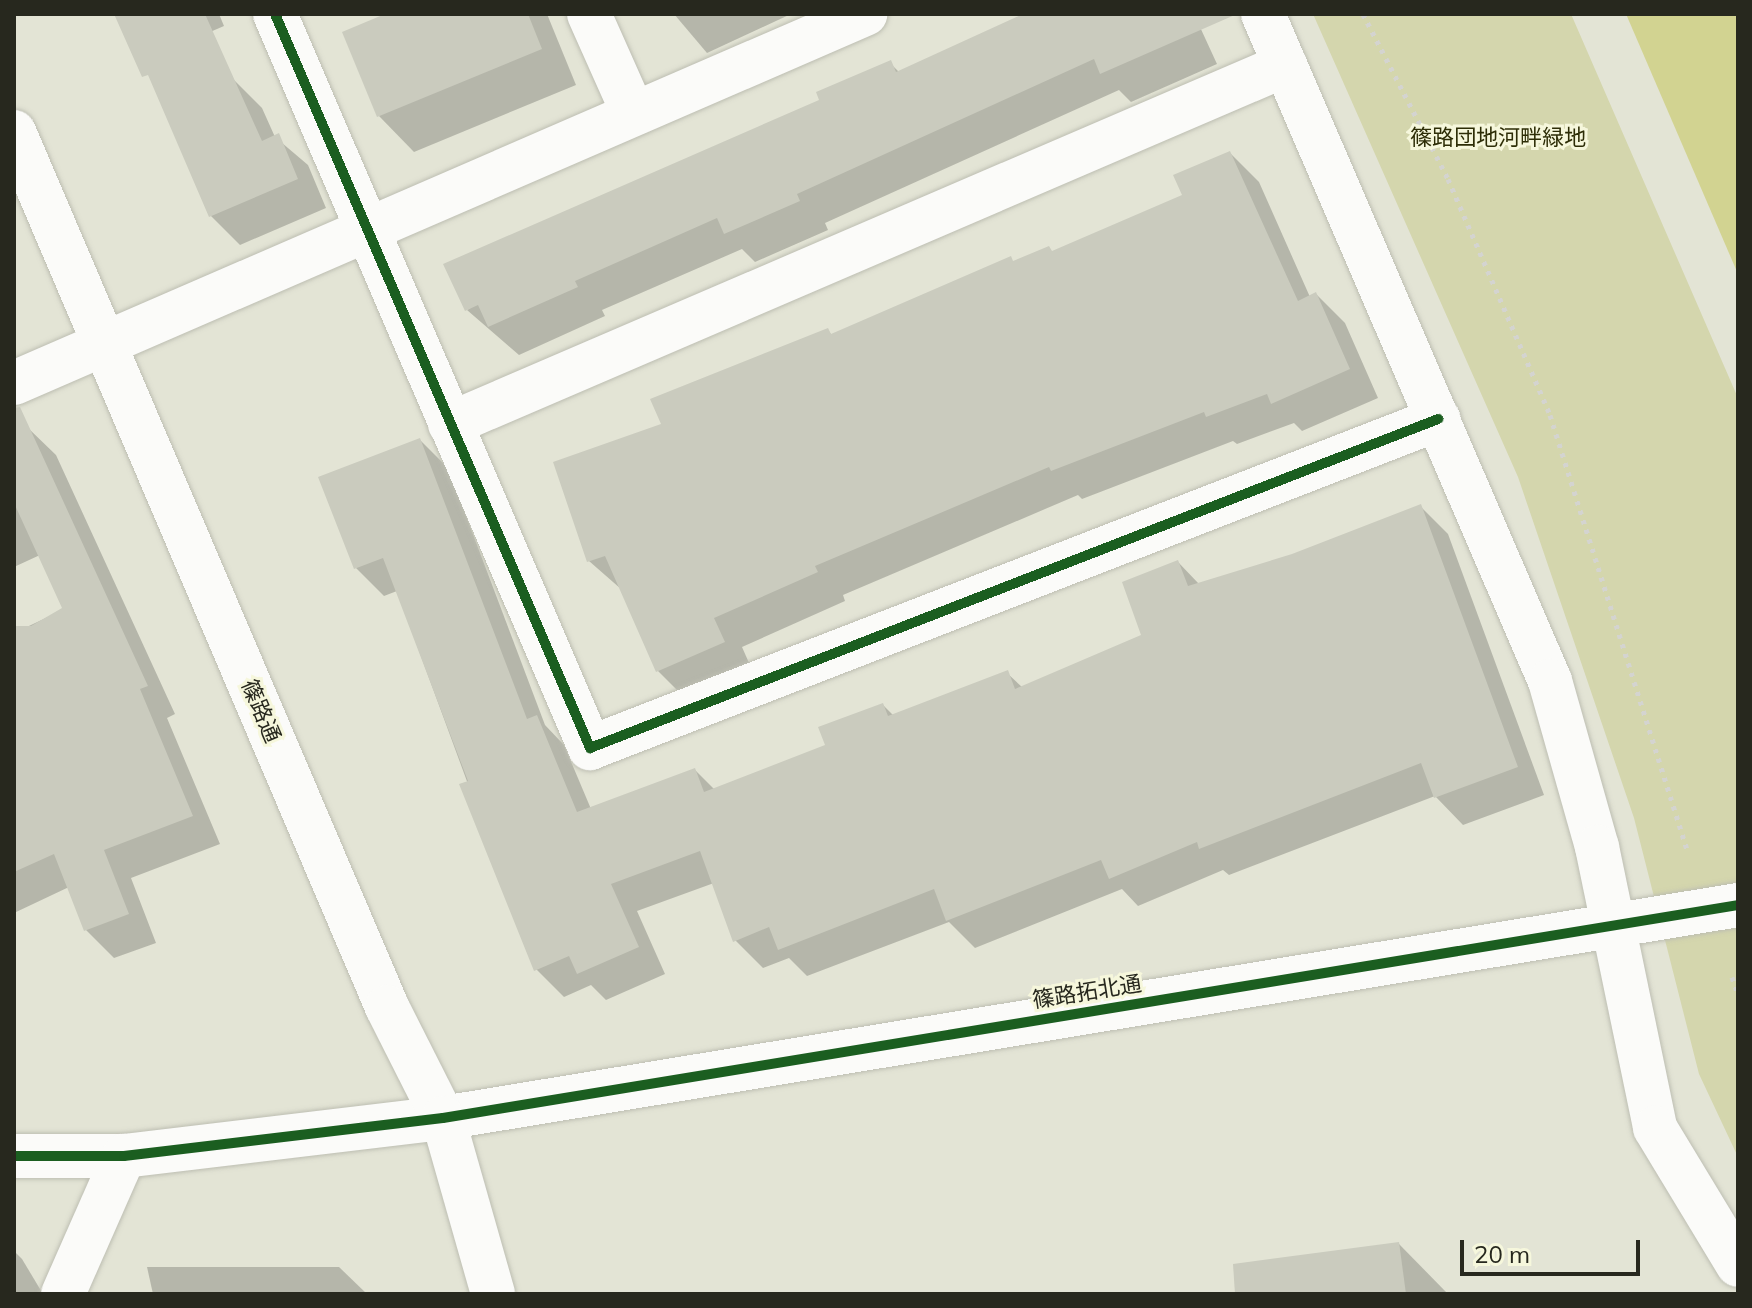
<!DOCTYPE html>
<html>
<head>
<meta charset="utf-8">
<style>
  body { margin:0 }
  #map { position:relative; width:1752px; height:1308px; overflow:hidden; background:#e3e4d5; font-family:Mulish,"Noto Sans JP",sans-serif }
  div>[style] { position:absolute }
  .green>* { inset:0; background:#d4d6ad }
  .water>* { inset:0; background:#d2d391 }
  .shadow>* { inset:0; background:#0003 }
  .building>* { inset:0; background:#cacbbe }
  .path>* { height:5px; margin-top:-2.5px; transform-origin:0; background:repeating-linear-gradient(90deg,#d4d4d0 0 4px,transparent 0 10px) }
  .roads { filter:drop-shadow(0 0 2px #bdbeb2) drop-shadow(0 0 2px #bdbeb2) }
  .minor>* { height:44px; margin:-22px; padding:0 22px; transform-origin:22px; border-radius:22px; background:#fbfbf9 }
  .tertiary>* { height:44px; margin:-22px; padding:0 22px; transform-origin:22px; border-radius:22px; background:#fbfbf9 }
  .secondary>* { height:44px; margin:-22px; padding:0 22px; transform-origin:22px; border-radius:22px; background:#fbfbf9 }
  .cycleway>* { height:10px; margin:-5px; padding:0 5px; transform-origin:5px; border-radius:5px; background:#1b5e20 }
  span { translate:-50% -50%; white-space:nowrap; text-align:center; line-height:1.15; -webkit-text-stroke:6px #f6f7dc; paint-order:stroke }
  .park-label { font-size:22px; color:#2d2d06 }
  .street-label { font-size:22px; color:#27281e }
  .frame { position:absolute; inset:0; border:16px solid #27281e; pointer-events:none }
  .scale { position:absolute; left:1460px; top:1240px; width:180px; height:36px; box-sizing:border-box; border:4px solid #27281e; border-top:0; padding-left:10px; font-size:24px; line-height:28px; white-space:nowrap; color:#27281e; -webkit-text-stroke:6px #f6f7dc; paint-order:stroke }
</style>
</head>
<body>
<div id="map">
  <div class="green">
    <i style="clip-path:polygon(1313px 14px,1571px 14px,1738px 398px,1738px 1157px,1699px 1074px,1634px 818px,1518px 477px)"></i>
  </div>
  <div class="water">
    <i style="clip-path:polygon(1626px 14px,1738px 14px,1738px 274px)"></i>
  </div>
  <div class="shadow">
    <i style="clip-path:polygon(125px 14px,219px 14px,224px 26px,159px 54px)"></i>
    <i style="clip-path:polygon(391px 14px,547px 14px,576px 85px,414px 152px,379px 116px)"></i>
    <i style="clip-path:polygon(674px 14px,791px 14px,707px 53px)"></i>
    <i style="clip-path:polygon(1028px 14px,1194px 14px,1217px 64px,1131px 102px,1119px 90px,825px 223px,828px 230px,755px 262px,742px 249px,602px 310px,605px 316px,519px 355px,467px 310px,890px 63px,900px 73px)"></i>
    <i style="clip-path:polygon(233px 79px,262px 108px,275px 137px,308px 165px,326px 208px,240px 245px,211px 216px)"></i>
    <i style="clip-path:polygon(1230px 153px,1259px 182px,1310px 297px,1316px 294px,1345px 323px,1378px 398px,1302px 431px,1294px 423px,1237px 444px,1233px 441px,1082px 499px,1078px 495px,843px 595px,845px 601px,742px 647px,753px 672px,687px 700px,658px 671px,621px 589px,589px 561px,663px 426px,828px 331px,833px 336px,1014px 262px,1054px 253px,1185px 196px)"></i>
    <i style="clip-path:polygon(27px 427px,56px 455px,175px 714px,167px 718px,220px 844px,131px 878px,156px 943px,114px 958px,86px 930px,69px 887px,14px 913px,14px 633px,65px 609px,40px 555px,14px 567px,14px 433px)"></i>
    <i style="clip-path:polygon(420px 440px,448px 468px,545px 725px,564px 745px,591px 809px,695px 770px,715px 790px,827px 746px,883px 705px,894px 716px,1007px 673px,1023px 688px,1144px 636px,1178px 562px,1199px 584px,1292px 556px,1420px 506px,1448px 534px,1544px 795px,1463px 825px,1435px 796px,1229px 875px,1223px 870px,1138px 906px,1122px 889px,975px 948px,949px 922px,807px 976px,789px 958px,763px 968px,735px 940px,714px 883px,637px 911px,665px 974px,606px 1000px,591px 985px,564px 997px,536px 969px,397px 591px,384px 596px,356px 568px)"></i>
    <i style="clip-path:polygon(1399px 1244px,1448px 1294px,1324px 1294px)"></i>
    <i style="clip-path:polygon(14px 1251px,22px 1259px,43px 1294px,14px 1294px)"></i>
    <i style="clip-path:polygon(147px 1267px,339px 1267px,367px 1294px,153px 1294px)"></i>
  </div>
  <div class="building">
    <i style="clip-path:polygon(114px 14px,205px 14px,262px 141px,279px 133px,298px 179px,209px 217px,148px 75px,142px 77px)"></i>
    <i style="clip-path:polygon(385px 14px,528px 14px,542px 49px,377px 117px,342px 32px)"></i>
    <i style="clip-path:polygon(1023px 14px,1237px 14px,1100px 74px,1094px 59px,797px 194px,800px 201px,724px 234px,717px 218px,575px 281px,578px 287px,488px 327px,478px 305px,465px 311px,443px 264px,819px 100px,816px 92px,891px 60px,896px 72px)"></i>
    <i style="clip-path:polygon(1230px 151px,1298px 301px,1316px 292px,1350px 369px,1271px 404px,1267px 394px,1206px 417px,1204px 412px,1051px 471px,1049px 467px,815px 566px,818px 572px,714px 618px,725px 642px,656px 672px,605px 556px,587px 562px,553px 462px,661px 424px,650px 399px,828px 328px,831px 334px,1011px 256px,1013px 261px,1049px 246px,1052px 251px,1182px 195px,1173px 175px)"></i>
    <i style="clip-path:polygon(20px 407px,148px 686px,140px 689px,193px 816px,104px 850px,129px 914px,84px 931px,54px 854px,14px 872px,14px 626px,31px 626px,62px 608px,14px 503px,14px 408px)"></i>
    <i style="clip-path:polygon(420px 438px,527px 719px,537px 715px,577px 812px,695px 768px,704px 792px,825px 745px,818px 727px,883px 703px,888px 716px,1008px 670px,1015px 689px,1141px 635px,1122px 582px,1178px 560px,1188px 586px,1292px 554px,1421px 504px,1518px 767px,1434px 798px,1421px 763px,1199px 849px,1197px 842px,1109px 879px,1101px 860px,946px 921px,934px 889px,778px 950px,769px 927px,733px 942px,700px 851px,611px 884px,639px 947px,577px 974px,569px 956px,534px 971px,459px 784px,468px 781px,383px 558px,354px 569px,318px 477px)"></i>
    <i style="clip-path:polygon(1399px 1242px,1406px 1294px,1235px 1294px,1233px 1264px)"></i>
  </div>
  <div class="path">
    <i style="left:1363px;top:14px;width:186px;rotate:62.7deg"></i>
    <i style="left:1448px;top:179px;width:257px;rotate:66.6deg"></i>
    <i style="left:1550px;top:415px;width:459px;rotate:72.5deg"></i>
    <i style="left:1732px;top:977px;width:18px;rotate:71deg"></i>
  </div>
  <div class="roads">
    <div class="minor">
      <i style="left:275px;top:14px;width:799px;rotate:66.77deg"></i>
      <i style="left:590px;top:748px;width:910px;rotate:-21.2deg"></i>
      <i style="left:589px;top:14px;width:108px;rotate:66deg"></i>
      <i style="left:14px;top:383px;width:928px;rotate:-23.44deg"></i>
      <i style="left:450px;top:424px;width:909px;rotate:-23.26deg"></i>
      <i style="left:14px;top:1156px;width:110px"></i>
      <i style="left:124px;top:1156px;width:321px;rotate:-6.8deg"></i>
      <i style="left:63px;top:1294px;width:151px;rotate:-66.2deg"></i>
    </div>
    <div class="tertiary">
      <i style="left:1263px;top:14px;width:726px;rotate:66.72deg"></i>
      <i style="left:1550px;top:681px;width:173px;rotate:74.2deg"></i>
      <i style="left:1597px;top:847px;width:287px;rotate:78.3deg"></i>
      <i style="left:1655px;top:1128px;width:160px;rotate:58.8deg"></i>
      <i style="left:443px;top:1118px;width:1312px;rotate:-9.34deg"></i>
    </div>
    <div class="secondary">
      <i style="left:14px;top:132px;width:951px;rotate:66.91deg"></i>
      <i style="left:387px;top:1007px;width:124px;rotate:63.2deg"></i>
      <i style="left:443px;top:1118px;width:183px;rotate:74.1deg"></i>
    </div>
  </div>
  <div class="cycleway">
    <i style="left:275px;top:14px;width:799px;rotate:66.77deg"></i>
    <i style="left:590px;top:748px;width:910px;rotate:-21.2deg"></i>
    <i style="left:14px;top:1156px;width:110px"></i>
    <i style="left:124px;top:1156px;width:321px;rotate:-6.8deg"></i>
    <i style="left:443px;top:1118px;width:1312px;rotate:-9.34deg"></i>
  </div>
  <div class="park-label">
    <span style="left:1498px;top:138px">篠路団地河畔緑地</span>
  </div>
  <div class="street-label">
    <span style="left:261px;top:711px;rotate:67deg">篠路通</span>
    <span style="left:1087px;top:992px;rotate:-9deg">篠路拓北通</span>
  </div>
  <div class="frame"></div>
  <div class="scale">20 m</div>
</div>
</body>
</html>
